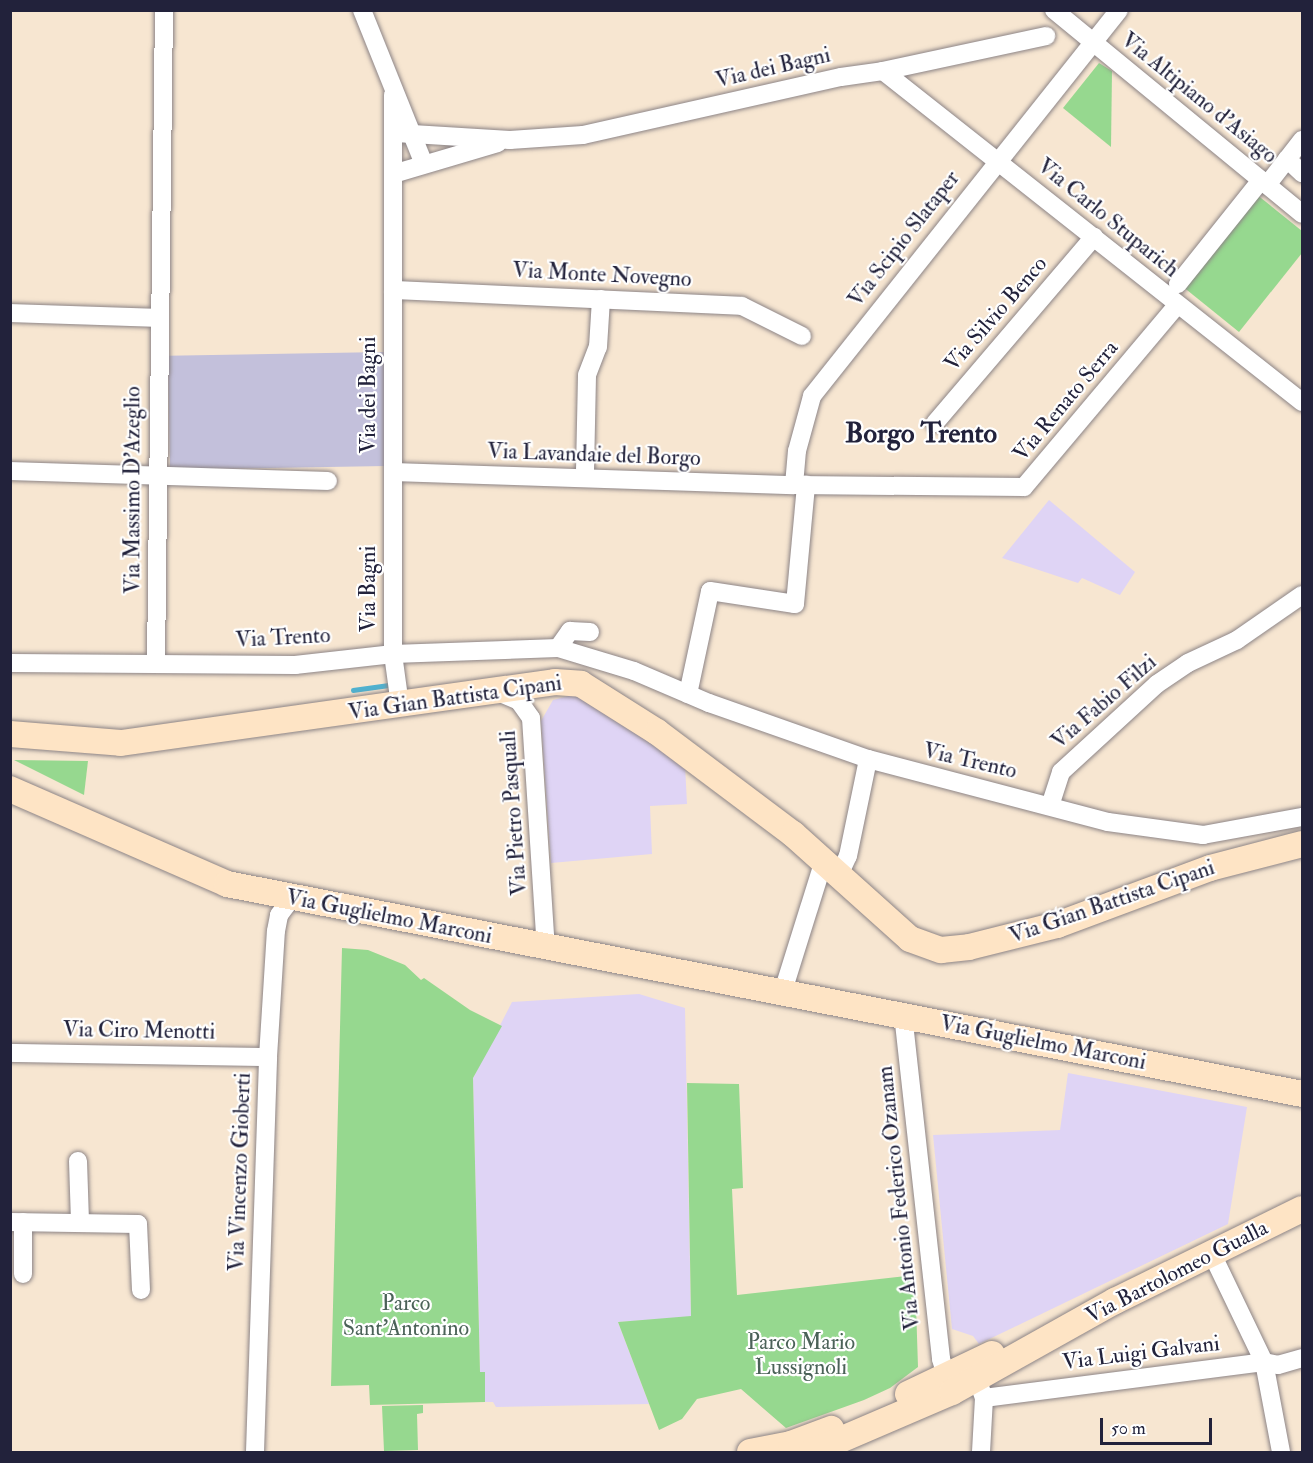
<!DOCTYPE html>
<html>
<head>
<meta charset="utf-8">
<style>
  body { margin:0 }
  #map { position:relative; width:1313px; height:1463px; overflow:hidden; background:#f7e6d1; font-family:"IM FELL Double Pica",serif }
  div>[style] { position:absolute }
  .built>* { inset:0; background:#dfd4f5 }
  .industrial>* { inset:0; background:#c3c0db; transform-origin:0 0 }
  .green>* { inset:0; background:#96d88f }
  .stream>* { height:4.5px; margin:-2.25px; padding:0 2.25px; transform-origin:2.25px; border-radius:2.25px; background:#50b1cf }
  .roads { filter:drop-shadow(0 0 2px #8c8486) drop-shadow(0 0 2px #8c8486) }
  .street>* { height:18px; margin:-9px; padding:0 9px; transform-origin:9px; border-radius:9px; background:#fff }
  .secondary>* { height:26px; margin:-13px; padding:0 13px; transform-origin:13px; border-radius:13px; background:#fee4c5 }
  span { translate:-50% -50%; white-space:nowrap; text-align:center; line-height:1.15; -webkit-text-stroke:4.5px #fff; paint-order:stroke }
  .street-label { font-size:22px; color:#22223b }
  .park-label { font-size:22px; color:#4b6258 }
  .district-label { font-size:28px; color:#22223b; font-weight:700 }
  .frame { position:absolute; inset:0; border:12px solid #22223b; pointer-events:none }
  .scale { position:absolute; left:1100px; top:1418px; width:112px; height:27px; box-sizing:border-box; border:3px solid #22223b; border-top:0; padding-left:8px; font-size:18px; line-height:21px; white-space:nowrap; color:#22223b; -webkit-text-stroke:4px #fff; paint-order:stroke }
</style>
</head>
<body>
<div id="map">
  <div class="built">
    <i style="clip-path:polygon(1049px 500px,1135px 572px,1120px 595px,1082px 578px,1078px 583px,1002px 558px)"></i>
    <i style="clip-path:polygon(576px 694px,685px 765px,687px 804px,650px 806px,652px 854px,551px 863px,541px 721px,553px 700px)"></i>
    <i style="clip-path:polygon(639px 994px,685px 1008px,691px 1317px,618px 1322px,649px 1404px,496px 1407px,493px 1402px,485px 1402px,485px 1373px,480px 1372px,473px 1078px,512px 1002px)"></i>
    <i style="clip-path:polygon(1068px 1073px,1247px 1107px,1228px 1224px,979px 1344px,973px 1336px,952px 1329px,933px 1135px,1060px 1130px)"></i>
  </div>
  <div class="industrial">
    <i style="left:384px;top:352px;width:114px;height:216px;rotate:89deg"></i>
  </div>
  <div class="green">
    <i style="clip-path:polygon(1099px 63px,1112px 71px,1111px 147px,1063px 108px)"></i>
    <i style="clip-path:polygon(1256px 194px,1302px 231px,1302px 253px,1239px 332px,1182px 286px)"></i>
    <i style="clip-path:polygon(14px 760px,88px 761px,84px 795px)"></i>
    <i style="clip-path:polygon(342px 948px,368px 950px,405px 965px,421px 980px,424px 978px,470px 1010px,502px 1026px,473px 1078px,480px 1372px,485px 1372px,485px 1402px,370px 1405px,369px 1385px,331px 1386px)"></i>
    <i style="clip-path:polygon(687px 1083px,739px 1084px,743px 1188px,732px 1189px,737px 1295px,915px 1275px,918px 1367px,890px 1388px,864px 1400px,786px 1428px,741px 1389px,697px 1399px,682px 1419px,659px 1430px,618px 1322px,691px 1316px)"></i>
    <i style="clip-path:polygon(423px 1405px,423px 1413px,417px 1414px,418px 1450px,384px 1451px,382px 1406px)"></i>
  </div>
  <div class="stream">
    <i style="left:353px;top:690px;width:34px;rotate:-8deg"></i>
  </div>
  <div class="roads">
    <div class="street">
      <i style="left:362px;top:10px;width:166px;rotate:68.1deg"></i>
      <i style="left:1054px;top:10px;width:321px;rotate:39.4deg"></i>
      <i style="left:883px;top:71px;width:534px;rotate:38.31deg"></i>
      <i style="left:393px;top:95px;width:559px;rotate:90deg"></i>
      <i style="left:393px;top:654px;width:51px;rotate:82.2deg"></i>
      <i style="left:396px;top:133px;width:114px;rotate:3.5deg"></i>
      <i style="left:510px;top:140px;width:73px;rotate:-3.9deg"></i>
      <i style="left:583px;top:135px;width:264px;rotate:-12.7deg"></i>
      <i style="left:841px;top:77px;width:42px;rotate:-8.1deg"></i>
      <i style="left:883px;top:71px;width:167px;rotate:-12.1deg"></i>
      <i style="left:1287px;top:159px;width:21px;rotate:43deg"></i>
      <i style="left:393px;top:174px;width:109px;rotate:-16.4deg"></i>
      <i style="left:1267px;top:185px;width:57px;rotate:-52.1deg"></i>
      <i style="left:1178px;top:284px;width:133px;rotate:-51.4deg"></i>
      <i style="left:393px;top:290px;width:349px;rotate:2.6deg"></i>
      <i style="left:742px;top:306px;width:67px;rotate:26.6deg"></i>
      <i style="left:10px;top:313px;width:150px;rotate:1.9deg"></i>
      <i style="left:935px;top:423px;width:245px;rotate:-49.5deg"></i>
      <i style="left:10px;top:471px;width:318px;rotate:1.8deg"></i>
      <i style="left:585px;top:471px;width:96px;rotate:-88.8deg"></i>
      <i style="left:587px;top:375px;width:30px;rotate:-69deg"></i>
      <i style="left:598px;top:347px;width:48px;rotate:-86.4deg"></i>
      <i style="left:393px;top:472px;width:401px;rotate:1.9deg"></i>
      <i style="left:794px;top:485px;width:230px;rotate:0.5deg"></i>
      <i style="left:1024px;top:487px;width:238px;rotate:-49.9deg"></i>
      <i style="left:794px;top:485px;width:34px;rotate:-85deg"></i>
      <i style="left:797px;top:451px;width:57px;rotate:-74.7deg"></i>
      <i style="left:812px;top:396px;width:493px;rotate:-51.5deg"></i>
      <i style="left:558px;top:648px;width:21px;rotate:-55deg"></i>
      <i style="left:570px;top:631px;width:20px;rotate:3deg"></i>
      <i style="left:10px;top:663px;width:285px;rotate:0.4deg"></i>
      <i style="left:295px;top:665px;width:99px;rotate:-6.4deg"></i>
      <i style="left:393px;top:654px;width:165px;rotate:-2.1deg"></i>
      <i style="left:558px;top:648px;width:79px;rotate:16.8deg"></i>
      <i style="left:634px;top:671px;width:82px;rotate:23.1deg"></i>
      <i style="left:709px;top:703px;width:169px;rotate:19.4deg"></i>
      <i style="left:868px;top:759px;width:248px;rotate:14.7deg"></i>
      <i style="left:1108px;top:822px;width:96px;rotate:7.8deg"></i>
      <i style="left:1203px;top:835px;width:101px;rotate:-10.3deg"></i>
      <i style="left:156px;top:663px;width:653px;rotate:-89.3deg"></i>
      <i style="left:498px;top:692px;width:23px;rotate:23deg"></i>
      <i style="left:519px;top:701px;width:21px;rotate:55deg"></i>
      <i style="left:531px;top:718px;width:230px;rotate:86.3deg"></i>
      <i style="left:688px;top:694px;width:105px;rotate:-77.9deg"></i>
      <i style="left:710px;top:591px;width:86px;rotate:8.7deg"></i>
      <i style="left:795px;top:604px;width:120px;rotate:-84.7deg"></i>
      <i style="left:1050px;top:806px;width:36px;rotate:-72deg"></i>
      <i style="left:1061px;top:772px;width:130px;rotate:-42.5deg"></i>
      <i style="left:1157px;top:684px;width:37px;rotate:-34deg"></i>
      <i style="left:1188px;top:663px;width:54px;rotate:-25.1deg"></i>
      <i style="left:1237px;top:640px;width:79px;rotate:-34.7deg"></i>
      <i style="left:839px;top:875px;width:21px;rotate:-65deg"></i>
      <i style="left:848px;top:856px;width:99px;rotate:-78.3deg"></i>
      <i style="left:783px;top:991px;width:137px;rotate:-72.6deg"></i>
      <i style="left:903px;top:1014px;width:347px;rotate:83.7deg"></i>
      <i style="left:941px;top:1359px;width:27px;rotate:73deg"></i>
      <i style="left:10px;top:1053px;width:258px;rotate:0.9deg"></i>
      <i style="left:78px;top:1161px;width:60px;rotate:88.1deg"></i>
      <i style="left:10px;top:1222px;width:128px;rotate:0.9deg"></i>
      <i style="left:138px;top:1224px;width:66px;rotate:87.4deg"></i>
      <i style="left:23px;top:1222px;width:52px;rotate:90deg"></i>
      <i style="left:1212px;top:1254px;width:120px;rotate:64.3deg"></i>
      <i style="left:1264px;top:1362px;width:92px;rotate:79.3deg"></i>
      <i style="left:980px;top:1387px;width:12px;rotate:70deg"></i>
      <i style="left:984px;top:1398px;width:54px;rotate:93.2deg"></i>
      <i style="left:984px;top:1398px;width:282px;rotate:-7.3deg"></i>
      <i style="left:1264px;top:1362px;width:14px;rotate:12deg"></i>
      <i style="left:1278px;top:1365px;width:25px;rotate:-16deg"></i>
      <i style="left:255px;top:1452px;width:395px;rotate:-88.1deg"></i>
      <i style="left:268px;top:1057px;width:126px;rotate:-86.4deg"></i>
      <i style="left:276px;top:931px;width:16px;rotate:-79deg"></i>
      <i style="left:279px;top:915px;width:21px;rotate:-53deg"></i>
    </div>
    <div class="secondary">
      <i style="left:10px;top:734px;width:111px;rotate:4.6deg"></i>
      <i style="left:121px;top:743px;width:438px;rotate:-8deg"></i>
      <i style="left:555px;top:682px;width:26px;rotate:4deg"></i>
      <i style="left:581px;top:684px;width:90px;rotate:32.3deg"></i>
      <i style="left:657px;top:732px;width:170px;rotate:36.9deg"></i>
      <i style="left:793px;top:834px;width:157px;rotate:41.9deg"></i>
      <i style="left:910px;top:939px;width:33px;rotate:20deg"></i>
      <i style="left:941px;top:950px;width:28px;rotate:-6deg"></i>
      <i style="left:969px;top:947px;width:91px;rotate:-14deg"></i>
      <i style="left:1057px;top:925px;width:163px;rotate:-20.4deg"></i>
      <i style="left:1210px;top:868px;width:95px;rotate:-14.6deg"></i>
      <i style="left:10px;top:789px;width:237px;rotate:23.6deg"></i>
      <i style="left:227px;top:884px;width:1095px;rotate:11.05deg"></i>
      <i style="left:908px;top:1394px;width:93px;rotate:-25.5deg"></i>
      <i style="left:750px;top:1452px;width:42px;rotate:-11deg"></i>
      <i style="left:791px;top:1444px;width:43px;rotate:-20.6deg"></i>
      <i style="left:812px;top:1452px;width:152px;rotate:-23.2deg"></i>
      <i style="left:952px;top:1392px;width:187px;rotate:-29.2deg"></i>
      <i style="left:1115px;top:1301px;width:208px;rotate:-26.2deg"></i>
    </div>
  </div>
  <div class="street-label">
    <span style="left:773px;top:68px;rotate:-13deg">Via dei Bagni</span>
    <span style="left:1199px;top:98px;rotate:39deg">Via Altipiano d'Asiago</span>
    <span style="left:1108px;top:218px;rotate:39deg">Via Carlo Stuparich</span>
    <span style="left:904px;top:239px;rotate:-52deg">Via Scipio Slataper</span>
    <span style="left:602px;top:275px;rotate:3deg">Via Monte Novegno</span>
    <span style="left:996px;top:314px;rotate:-49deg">Via Silvio Benco</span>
    <span style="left:369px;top:395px;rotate:-90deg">Via dei Bagni</span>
    <span style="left:1066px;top:401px;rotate:-50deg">Via Renato Serra</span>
    <span style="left:594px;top:455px;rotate:2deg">Via Lavandaie del Borgo</span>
    <span style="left:133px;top:490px;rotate:-90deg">Via Massimo D'Azeglio</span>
    <span style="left:369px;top:589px;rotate:-90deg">Via Bagni</span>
    <span style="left:283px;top:638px;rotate:-3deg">Via Trento</span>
    <span style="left:455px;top:698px;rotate:-8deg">Via Gian Battista Cipani</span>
    <span style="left:1104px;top:702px;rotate:-41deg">Via Fabio Filzi</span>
    <span style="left:970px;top:761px;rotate:13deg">Via Trento</span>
    <span style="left:514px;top:813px;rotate:-94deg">Via Pietro Pasquali</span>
    <span style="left:1112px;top:902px;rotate:-19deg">Via Gian Battista Cipani</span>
    <span style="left:389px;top:917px;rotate:11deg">Via Guglielmo Marconi</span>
    <span style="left:139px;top:1031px;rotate:1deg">Via Ciro Menotti</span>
    <span style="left:1043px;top:1043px;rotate:11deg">Via Guglielmo Marconi</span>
    <span style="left:240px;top:1172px;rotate:-88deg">Via Vincenzo Gioberti</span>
    <span style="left:899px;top:1198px;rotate:-96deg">Via Antonio Federico Ozanam</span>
    <span style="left:1177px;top:1272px;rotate:-27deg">Via Bartolomeo Gualla</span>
    <span style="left:1141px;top:1353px;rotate:-7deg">Via Luigi Galvani</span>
  </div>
  <div class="park-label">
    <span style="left:406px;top:1316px">Parco<br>Sant'Antonino</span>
    <span style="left:801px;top:1355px">Parco Mario<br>Lussignoli</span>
  </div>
  <div class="district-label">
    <span style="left:921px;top:434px">Borgo Trento</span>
  </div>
  <div class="frame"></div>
  <div class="scale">50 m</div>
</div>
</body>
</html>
